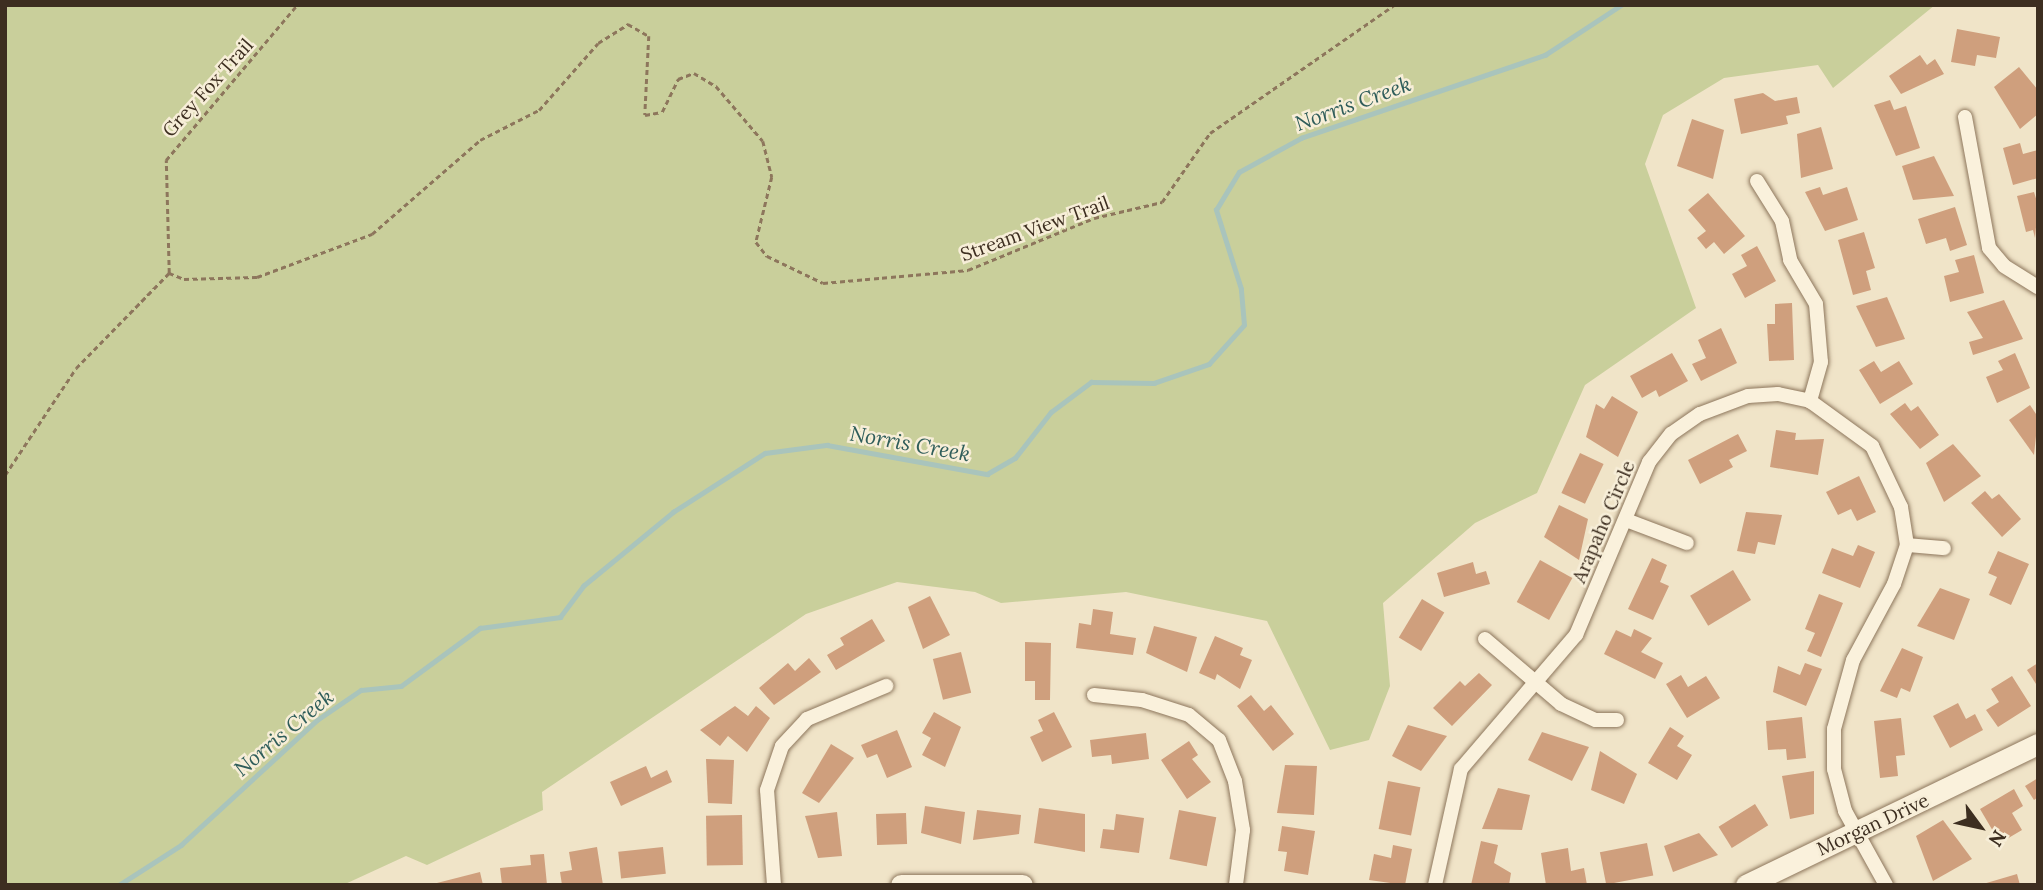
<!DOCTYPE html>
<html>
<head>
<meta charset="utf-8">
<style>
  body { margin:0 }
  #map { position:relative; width:2043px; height:890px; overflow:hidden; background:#f0e4c8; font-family:Lora,serif }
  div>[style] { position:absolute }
  .green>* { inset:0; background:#c9cf9b }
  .stream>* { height:4.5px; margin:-2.25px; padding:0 2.25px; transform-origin:2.25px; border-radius:2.25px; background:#a9c4bc }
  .building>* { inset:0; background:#cf9f7d; transform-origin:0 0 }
  .path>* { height:2.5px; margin-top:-1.25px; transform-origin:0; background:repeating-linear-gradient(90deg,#8d765c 0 5px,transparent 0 8.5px) }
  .roads { filter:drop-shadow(0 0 2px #8d765c) drop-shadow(0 0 2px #8d765c) }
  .street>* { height:14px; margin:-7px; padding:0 7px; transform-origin:7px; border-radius:7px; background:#faf1dc }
  .secondary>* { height:21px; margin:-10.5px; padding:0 10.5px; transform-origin:10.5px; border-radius:10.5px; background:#faf1dc }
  span { translate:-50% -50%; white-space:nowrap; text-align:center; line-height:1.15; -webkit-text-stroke:5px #f7eed8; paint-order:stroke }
  .street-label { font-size:19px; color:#3d2e20 }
  .water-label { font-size:21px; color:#2f5d5a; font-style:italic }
  .frame { position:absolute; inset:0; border:7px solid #3d2e20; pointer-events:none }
  .north { position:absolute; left:1945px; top:792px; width:70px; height:70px; -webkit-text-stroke:5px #f7eed8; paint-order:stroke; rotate:123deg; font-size:19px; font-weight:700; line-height:28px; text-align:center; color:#3d2e20 }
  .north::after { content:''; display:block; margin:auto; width:24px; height:32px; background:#3d2e20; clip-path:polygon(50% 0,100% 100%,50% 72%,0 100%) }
</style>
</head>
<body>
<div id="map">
  <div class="green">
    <i style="clip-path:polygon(5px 5px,1935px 5px,1833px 88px,1818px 65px,1724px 78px,1663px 115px,1645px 164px,1696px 308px,1585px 385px,1537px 493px,1475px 523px,1383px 603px,1390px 686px,1369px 740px,1330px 750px,1267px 621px,1126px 592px,1001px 603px,975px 592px,897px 582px,806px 614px,542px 792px,543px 810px,427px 865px,406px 856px,343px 885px,5px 885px)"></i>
  </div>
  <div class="stream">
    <i style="left:119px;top:885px;width:74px;rotate:-32.8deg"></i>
    <i style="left:181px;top:845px;width:185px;rotate:-42.6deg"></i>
    <i style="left:317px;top:720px;width:53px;rotate:-34.3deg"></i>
    <i style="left:361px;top:690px;width:40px;rotate:-5.7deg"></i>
    <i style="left:401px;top:686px;width:98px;rotate:-36.3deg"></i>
    <i style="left:480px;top:628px;width:81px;rotate:-7.8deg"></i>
    <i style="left:560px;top:617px;width:39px;rotate:-53deg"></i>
    <i style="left:583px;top:586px;width:117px;rotate:-39.4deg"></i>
    <i style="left:673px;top:512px;width:109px;rotate:-32.7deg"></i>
    <i style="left:765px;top:453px;width:63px;rotate:-7.4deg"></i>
    <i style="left:827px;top:445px;width:163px;rotate:10.3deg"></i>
    <i style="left:987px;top:474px;width:32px;rotate:-30deg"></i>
    <i style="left:1015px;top:458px;width:58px;rotate:-52deg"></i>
    <i style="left:1051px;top:412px;width:50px;rotate:-36.9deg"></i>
    <i style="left:1091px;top:382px;width:63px;rotate:0.9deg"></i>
    <i style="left:1154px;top:383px;width:58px;rotate:-19.1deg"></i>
    <i style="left:1209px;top:364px;width:52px;rotate:-48.1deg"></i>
    <i style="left:1244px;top:325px;width:36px;rotate:-95deg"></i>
    <i style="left:1241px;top:289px;width:83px;rotate:-107.6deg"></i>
    <i style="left:1216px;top:210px;width:44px;rotate:-58.8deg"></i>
    <i style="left:1239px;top:172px;width:71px;rotate:-28.7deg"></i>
    <i style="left:1301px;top:138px;width:258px;rotate:-18.8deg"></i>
    <i style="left:1545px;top:55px;width:91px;rotate:-33.3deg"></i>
  </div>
  <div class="building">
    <i style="clip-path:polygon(1957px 29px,2000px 37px,1996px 58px,1977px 55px,1975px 66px,1951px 62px)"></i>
    <i style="clip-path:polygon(1920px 55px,1927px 65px,1935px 59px,1944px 74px,1901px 94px,1889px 76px)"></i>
    <i style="clip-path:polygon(2019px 67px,2038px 90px,2038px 114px,2020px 129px,1994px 87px)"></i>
    <i style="clip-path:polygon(1763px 93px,1775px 101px,1797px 97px,1800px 113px,1786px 116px,1788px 124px,1741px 134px,1734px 99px)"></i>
    <i style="clip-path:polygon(1890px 100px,1894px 110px,1906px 106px,1920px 148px,1896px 156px,1874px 105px)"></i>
    <i style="clip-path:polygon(1692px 119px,1724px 130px,1713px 179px,1677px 166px)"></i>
    <i style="clip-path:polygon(1821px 127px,1833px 169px,1801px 178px,1797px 134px)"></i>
    <i style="clip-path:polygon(2020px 143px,2023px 154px,2038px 150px,2038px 178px,2013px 185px,2003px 148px)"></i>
    <i style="clip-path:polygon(1934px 156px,1954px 196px,1913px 200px,1902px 166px)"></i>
    <i style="clip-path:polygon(1820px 187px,1823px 195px,1847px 187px,1858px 220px,1825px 231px,1805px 192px)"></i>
    <i style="clip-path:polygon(2034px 192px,2038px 205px,2035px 238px,2033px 230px,2026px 232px,2017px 196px)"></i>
    <i style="clip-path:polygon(1708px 193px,1745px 236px,1724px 254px,1714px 242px,1706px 249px,1697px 238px,1706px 231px,1688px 210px)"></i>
    <i style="clip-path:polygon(1955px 207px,1967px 245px,1950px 251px,1946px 238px,1926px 244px,1918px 219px)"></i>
    <i style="clip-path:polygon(1864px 232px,1875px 268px,1866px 271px,1871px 290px,1853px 295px,1838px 240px)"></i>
    <i style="clip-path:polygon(1757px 246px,1776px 281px,1745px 298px,1732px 274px,1747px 266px,1741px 255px)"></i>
    <i style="clip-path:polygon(1974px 255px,1984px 293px,1950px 302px,1944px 276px,1959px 272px,1955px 260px)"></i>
    <i style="clip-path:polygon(1887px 297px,1905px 339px,1876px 347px,1856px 306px)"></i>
    <i style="clip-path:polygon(2004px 300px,2023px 339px,1973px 355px,1969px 342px,1983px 338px,1967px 312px)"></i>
    <i style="clip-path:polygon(1792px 303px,1794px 360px,1769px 361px,1767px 324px,1775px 324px,1775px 304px)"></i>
    <i style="clip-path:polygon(1721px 328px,1737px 363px,1701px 381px,1692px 364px,1706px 358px,1698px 340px)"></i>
    <i style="clip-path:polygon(1672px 353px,1688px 381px,1659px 397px,1656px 390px,1642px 398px,1630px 376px)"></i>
    <i style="clip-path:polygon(2015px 353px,2030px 388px,1997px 403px,1986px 377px,2003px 370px,1998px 361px)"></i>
    <i style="clip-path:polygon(1874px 361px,1881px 372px,1899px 361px,1913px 384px,1880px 404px,1859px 370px)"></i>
    <i style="clip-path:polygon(1612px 396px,1638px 412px,1618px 457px,1586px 437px,1596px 404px,1604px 409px)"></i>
    <i style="clip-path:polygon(1905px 403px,1911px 411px,1918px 406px,1939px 435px,1920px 449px,1890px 414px)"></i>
    <i style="clip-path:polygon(2030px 405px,2038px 417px,2034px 455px,2009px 420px)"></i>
    <i style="clip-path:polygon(1776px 430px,1796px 433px,1795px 440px,1824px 439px,1818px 475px,1770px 467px)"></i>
    <i style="clip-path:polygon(1738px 434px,1747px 451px,1729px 460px,1733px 467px,1700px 484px,1688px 460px)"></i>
    <i style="clip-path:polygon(1953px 444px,1981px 476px,1944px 502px,1926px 463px)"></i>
    <i style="left:1580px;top:453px;width:26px;height:44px;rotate:25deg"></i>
    <i style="clip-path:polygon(1859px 476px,1876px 512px,1857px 521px,1851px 509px,1838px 515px,1826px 492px)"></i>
    <i style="clip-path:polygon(1985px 491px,1992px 499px,1999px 494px,2021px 519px,2002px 537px,1971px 503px)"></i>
    <i style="clip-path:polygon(1559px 505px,1588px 519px,1579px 560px,1544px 537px)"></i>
    <i style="clip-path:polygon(1746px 512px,1782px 515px,1775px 545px,1758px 542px,1755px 554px,1737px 551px)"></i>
    <i style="clip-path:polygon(1858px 545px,1875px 552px,1860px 588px,1822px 573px,1832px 548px,1853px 556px)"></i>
    <i style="clip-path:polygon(1998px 551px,2029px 564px,2011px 605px,1989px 595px,1997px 577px,1988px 573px)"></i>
    <i style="clip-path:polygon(1652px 558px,1667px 565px,1660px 582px,1669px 586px,1653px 620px,1628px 609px)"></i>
    <i style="left:1540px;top:560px;width:37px;height:48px;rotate:29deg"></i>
    <i style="clip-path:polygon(1473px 562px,1476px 574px,1486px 571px,1490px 584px,1444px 597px,1437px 573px)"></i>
    <i style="left:1733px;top:570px;width:35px;height:50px;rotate:59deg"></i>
    <i style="clip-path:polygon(1940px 588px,1970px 599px,1954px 640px,1917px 626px)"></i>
    <i style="clip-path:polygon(1819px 594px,1843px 603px,1821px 657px,1807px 651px,1815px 633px,1805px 629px)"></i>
    <i style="clip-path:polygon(930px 596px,950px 635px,923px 649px,908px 607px)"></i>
    <i style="left:1422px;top:599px;width:26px;height:45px;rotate:31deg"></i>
    <i style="clip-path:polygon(1093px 609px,1113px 612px,1110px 634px,1136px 638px,1133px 655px,1076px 648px,1079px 623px,1091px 625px)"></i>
    <i style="clip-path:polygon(872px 619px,885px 641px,836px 670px,827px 655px,844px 645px,840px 638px)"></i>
    <i style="clip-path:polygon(1154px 626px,1197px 637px,1187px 672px,1146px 653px)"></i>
    <i style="clip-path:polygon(1634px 629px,1652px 638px,1641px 652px,1663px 663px,1655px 679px,1604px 654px,1616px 630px,1631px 637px)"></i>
    <i style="clip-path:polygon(1215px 636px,1243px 648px,1240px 655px,1252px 660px,1240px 689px,1217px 674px,1215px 680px,1199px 673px)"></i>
    <i style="clip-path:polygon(1025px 642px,1051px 643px,1050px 700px,1035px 700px,1035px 681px,1025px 681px)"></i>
    <i style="clip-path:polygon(1902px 648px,1923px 657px,1910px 692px,1901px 688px,1897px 698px,1880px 691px)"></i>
    <i style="left:961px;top:652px;width:42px;height:29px;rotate:76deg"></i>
    <i style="clip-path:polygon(809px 658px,821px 672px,774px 705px,759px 688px,788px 663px,795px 671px)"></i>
    <i style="clip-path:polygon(1805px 663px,1822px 669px,1806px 706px,1773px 692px,1778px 666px,1800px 675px)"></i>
    <i style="clip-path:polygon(2038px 663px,2038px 687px,2027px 670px)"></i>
    <i style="clip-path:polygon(1479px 673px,1492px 685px,1452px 726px,1433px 708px,1460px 681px,1465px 686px)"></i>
    <i style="clip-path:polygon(1681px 675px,1688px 687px,1706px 676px,1720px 698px,1687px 718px,1666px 684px)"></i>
    <i style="clip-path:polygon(2012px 676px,2031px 706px,1998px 727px,1986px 710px,1999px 702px,1991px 689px)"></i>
    <i style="clip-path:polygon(1251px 695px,1264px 711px,1271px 705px,1294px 734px,1273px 751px,1237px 706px)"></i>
    <i style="clip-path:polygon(1958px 703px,1966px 719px,1975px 714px,1983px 730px,1950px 748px,1933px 716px)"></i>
    <i style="clip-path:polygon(735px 706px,748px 716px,756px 706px,770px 718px,747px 752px,728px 736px,720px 746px,700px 730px)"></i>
    <i style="clip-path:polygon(934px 712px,961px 727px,945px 767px,922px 755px,931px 738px,922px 733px)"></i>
    <i style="clip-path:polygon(1054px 712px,1072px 747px,1042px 762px,1030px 737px,1043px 731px,1038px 720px)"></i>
    <i style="clip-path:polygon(1802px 717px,1806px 758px,1787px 760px,1786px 749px,1768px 750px,1766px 721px)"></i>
    <i style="clip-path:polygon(1901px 718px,1905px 755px,1896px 756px,1898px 776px,1880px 778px,1874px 721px)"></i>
    <i style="clip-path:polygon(1408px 725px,1447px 736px,1421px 771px,1392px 756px)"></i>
    <i style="clip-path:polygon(1670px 727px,1684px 736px,1677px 746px,1692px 755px,1677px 780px,1648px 763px)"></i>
    <i style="clip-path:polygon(897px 730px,912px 767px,887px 778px,877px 754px,867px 758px,861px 745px)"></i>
    <i style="clip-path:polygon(1542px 732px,1589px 747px,1572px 781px,1528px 760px)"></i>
    <i style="clip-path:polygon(1146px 733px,1149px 759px,1112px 764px,1111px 755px,1092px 757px,1090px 740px)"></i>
    <i style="clip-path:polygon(1189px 741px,1198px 755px,1192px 759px,1211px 782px,1187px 799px,1161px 760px)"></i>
    <i style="clip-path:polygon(831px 744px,854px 758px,819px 803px,802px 793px)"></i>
    <i style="clip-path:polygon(1600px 751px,1637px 774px,1624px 804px,1591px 790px)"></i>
    <i style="clip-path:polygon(706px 759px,734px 760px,732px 804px,708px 803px)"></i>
    <i style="clip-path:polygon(1285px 765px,1317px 766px,1314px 815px,1277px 813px)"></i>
    <i style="clip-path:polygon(646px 766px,651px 778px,667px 770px,672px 782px,621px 806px,610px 782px)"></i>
    <i style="clip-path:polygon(1814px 771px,1814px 814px,1790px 819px,1782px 776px)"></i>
    <i style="clip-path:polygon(2038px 778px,2038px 797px,2034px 800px,2025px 786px)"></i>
    <i style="left:1388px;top:781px;width:33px;height:49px;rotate:11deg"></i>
    <i style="clip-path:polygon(1498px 788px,1530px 795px,1522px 830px,1482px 829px)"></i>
    <i style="clip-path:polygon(2014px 789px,2023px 806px,2012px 813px,2022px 830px,2000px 843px,1980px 809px)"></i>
    <i style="left:1755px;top:804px;width:25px;height:43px;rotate:58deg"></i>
    <i style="clip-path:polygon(925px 806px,965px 812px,961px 844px,921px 833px)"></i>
    <i style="clip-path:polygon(1039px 808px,1085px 814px,1085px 852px,1034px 843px)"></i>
    <i style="clip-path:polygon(977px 810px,1021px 815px,1019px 834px,973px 840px)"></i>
    <i style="left:1179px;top:810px;width:38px;height:50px;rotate:11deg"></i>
    <i style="clip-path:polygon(837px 812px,842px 856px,818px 858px,805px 816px)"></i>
    <i style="left:906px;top:813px;width:31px;height:30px;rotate:88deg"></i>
    <i style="clip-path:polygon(1116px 814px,1144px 818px,1139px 853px,1100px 848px,1103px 829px,1114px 830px)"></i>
    <i style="left:742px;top:815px;width:50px;height:36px;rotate:89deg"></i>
    <i style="clip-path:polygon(1943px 820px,1972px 859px,1933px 881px,1916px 836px)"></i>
    <i style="clip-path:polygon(1282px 826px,1315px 831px,1308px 875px,1284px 871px,1287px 852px,1278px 851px)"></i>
    <i style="clip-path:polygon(1699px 833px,1718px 855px,1673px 872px,1664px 846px)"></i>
    <i style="clip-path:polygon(1481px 841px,1498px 845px,1494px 863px,1511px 873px,1509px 885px,1471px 885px)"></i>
    <i style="left:1647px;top:843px;width:33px;height:48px;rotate:79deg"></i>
    <i style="clip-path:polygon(1393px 845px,1412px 849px,1405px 885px,1369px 880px,1374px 854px,1391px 858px)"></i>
    <i style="clip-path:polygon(597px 847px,603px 885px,562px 885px,560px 872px,572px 870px,569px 852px)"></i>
    <i style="left:663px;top:847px;width:27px;height:45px;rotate:84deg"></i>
    <i style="clip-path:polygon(1568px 848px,1571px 871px,1584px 868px,1587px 885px,1546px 885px,1541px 853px)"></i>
    <i style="clip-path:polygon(544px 854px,547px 885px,502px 885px,500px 868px,531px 865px,530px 855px)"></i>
    <i style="clip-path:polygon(480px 872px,483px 885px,433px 885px,433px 884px)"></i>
    <i style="clip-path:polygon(2017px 874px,2020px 885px,1983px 885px,1983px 884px)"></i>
  </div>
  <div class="path">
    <i style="left:169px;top:273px;width:16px;rotate:22deg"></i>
    <i style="left:184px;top:279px;width:73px;rotate:-1.6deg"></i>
    <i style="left:257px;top:277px;width:123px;rotate:-20.5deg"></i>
    <i style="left:372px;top:234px;width:143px;rotate:-41deg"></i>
    <i style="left:480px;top:140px;width:66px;rotate:-27deg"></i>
    <i style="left:539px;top:110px;width:89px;rotate:-48.6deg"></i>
    <i style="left:598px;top:43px;width:36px;rotate:-32deg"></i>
    <i style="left:628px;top:24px;width:24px;rotate:30deg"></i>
    <i style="left:649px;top:36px;width:79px;rotate:92.9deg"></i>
    <i style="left:645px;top:115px;width:17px;rotate:-10deg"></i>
    <i style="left:662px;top:112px;width:37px;rotate:-64deg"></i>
    <i style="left:678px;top:79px;width:17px;rotate:-21deg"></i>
    <i style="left:694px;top:73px;width:26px;rotate:31deg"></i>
    <i style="left:716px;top:86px;width:72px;rotate:49.5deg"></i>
    <i style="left:763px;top:141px;width:37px;rotate:76deg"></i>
    <i style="left:772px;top:177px;width:67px;rotate:103.8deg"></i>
    <i style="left:756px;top:242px;width:18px;rotate:52deg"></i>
    <i style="left:767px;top:256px;width:62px;rotate:25.7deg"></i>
    <i style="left:823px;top:283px;width:146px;rotate:-5.1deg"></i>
    <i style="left:968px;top:270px;width:136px;rotate:-22.4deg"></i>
    <i style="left:1094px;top:218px;width:70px;rotate:-13.2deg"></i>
    <i style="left:1162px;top:202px;width:84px;rotate:-55.2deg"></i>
    <i style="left:1210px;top:133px;width:224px;rotate:-34.8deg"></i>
    <i style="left:5px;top:475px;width:128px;rotate:-56.4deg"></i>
    <i style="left:76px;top:368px;width:133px;rotate:-45.6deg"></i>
    <i style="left:169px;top:273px;width:113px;rotate:-91.5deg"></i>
    <i style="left:166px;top:160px;width:203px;rotate:-49.8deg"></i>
  </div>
  <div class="roads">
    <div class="street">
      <i style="left:1965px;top:117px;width:133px;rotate:79.6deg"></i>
      <i style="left:1989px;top:248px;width:23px;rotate:50deg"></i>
      <i style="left:2004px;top:266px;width:40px;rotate:32deg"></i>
      <i style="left:1757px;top:181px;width:47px;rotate:58deg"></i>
      <i style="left:1782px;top:221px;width:40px;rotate:78deg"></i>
      <i style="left:1790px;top:260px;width:51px;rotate:59.4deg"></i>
      <i style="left:1816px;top:304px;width:58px;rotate:85.1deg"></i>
      <i style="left:1821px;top:362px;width:41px;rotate:105.8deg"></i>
      <i style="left:1626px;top:520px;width:65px;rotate:20.7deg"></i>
      <i style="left:1907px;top:545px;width:37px;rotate:5deg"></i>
      <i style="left:1485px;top:639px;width:100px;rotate:40.5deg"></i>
      <i style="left:1561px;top:704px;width:38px;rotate:25deg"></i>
      <i style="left:1596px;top:720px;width:21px"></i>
      <i style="left:1094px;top:695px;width:48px;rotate:5.9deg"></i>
      <i style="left:1142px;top:700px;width:49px;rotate:17.7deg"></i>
      <i style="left:1189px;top:715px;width:39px;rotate:40deg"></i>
      <i style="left:1219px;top:740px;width:44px;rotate:68.7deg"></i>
      <i style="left:1235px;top:781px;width:50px;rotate:80.7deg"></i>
      <i style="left:1243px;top:830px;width:55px;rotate:97.3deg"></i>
      <i style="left:774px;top:885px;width:95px;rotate:-94.2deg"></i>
      <i style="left:767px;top:790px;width:46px;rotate:-71.2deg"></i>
      <i style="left:782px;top:746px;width:37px;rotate:-47deg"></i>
      <i style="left:807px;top:719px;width:86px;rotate:-22.7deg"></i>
      <i style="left:1435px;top:885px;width:119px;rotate:-77.4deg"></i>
      <i style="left:1461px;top:769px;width:177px;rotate:-49.4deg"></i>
      <i style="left:1576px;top:635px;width:188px;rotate:-67.1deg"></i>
      <i style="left:1649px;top:462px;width:36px;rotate:-52deg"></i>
      <i style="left:1671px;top:434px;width:35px;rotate:-35deg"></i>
      <i style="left:1700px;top:414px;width:51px;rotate:-20.6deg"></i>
      <i style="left:1748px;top:396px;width:30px;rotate:-4deg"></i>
      <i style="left:1778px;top:394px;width:33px;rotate:12deg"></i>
      <i style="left:1810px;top:401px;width:77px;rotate:36deg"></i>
      <i style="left:1872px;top:446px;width:68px;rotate:64.6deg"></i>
      <i style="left:1901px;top:507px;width:38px;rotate:81deg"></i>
      <i style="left:1907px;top:545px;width:41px;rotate:108.4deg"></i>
      <i style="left:1894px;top:584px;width:86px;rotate:118.3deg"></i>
      <i style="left:1853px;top:660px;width:72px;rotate:105.4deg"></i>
      <i style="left:1834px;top:729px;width:40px;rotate:90deg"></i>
      <i style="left:1834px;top:769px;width:43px;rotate:75.3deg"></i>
      <i style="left:1845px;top:811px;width:85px;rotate:61deg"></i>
    </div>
    <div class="secondary">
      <i style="left:901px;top:885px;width:121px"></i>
      <i style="left:1746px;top:885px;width:324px;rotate:-25.8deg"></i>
    </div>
  </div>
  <div class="street-label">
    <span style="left:208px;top:88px;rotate:-48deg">Grey Fox Trail</span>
    <span style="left:1035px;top:229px;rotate:-20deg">Stream View Trail</span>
    <span style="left:1604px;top:522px;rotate:-67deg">Arapaho Circle</span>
    <span style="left:1873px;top:825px;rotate:-25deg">Morgan Drive</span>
  </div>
  <div class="water-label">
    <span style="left:1353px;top:104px;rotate:-20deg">Norris Creek</span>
    <span style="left:910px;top:444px;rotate:10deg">Norris Creek</span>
    <span style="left:284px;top:733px;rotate:-40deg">Norris Creek</span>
  </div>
  <div class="frame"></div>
  <div class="north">N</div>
</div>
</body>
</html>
